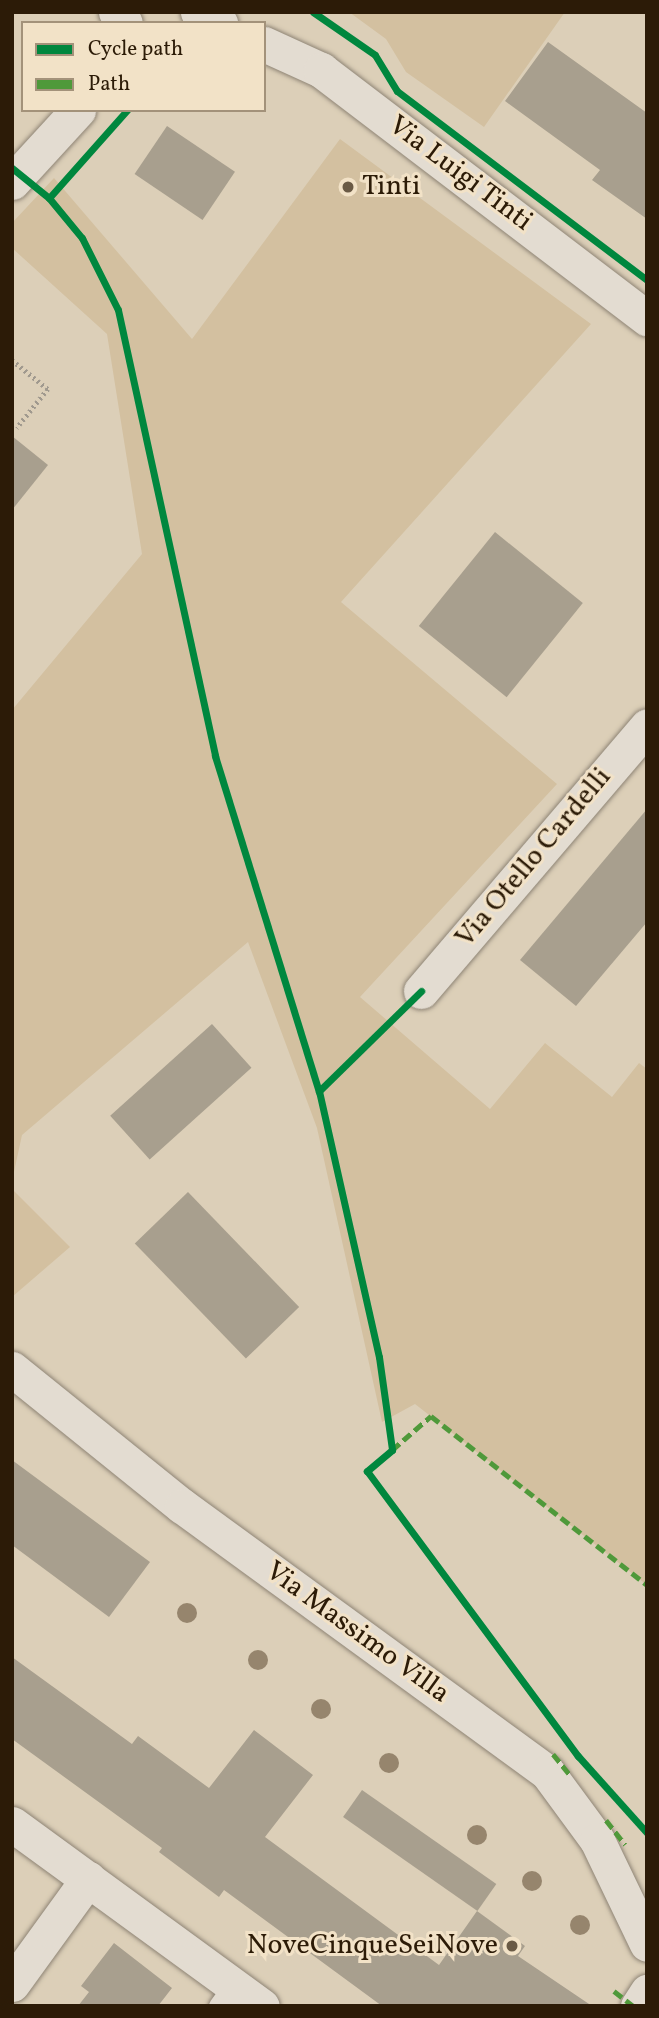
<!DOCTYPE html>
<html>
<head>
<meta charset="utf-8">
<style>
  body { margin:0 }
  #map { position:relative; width:659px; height:2018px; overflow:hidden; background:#dccfb8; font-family:Vollkorn,serif }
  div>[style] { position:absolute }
  .green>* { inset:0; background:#d3c0a0 }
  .building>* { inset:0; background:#a89f8e; transform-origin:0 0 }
  .path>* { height:4.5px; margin-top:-2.25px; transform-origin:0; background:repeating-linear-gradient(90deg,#a0998e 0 2px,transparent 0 5.5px) }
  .roads { filter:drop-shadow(0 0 2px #8e8475) drop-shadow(0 0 2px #8e8475) }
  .lane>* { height:18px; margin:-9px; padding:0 9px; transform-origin:9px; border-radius:9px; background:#e3dcd1 }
  .street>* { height:35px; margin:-17.5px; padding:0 17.5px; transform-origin:17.5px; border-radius:17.5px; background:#e3dcd1 }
  .quiet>* { height:5px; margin-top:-2.5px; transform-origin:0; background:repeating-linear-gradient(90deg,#4f993a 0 10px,transparent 0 15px) }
  .cycleway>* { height:7px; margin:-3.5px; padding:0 3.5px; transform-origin:3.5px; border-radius:3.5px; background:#00873e }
  .trees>* { width:20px; height:20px; margin:-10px; border-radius:50%; background:#96856d }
  .dots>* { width:19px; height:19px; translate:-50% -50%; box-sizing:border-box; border:4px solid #f2e2c7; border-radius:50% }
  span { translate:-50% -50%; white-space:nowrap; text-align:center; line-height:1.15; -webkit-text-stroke:6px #f2e2c7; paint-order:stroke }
  .street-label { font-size:28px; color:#2c1b07 }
  .poi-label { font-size:28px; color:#2c1b07 }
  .left { translate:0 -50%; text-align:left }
  .right { translate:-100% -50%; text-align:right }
  .frame { position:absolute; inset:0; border:14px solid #2c1b07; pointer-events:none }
  .legend { position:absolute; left:21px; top:21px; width:245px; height:91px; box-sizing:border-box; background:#f2e2c7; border:2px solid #a3927a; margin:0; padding:9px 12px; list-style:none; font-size:21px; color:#2c1b07 }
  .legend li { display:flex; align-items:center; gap:14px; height:35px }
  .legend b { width:35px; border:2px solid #a3927a }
</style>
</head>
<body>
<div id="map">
  <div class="green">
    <i style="clip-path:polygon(349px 12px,565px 12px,484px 127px,406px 72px,386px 39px)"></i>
    <i style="clip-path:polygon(340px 139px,591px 324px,341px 602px,557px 784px,360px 997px,490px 1109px,545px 1043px,612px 1097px,639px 1063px,647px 1069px,647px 1585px,415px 1404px,382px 1422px,317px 1128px,248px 942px,22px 1135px,12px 1181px,12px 710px,142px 554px,107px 334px,12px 248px,12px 223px,54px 178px,192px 339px)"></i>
    <i style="clip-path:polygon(12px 1189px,70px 1247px,12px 1297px)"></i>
  </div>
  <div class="building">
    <i style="clip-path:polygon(548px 42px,647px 113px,647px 219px,592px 180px,600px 170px,505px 101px)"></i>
    <i style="left:167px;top:126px;width:82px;height:58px;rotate:34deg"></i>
    <i style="clip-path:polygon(12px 436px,48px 465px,12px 510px)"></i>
    <i style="left:495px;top:532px;width:113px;height:121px;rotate:39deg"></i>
    <i style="clip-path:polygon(647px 809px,647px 922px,576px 1006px,520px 960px)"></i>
    <i style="left:212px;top:1024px;width:59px;height:137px;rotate:48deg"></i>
    <i style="left:188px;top:1192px;width:160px;height:74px;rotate:46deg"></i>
    <i style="clip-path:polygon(12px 1460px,150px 1562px,109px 1617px,12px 1545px)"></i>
    <i style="clip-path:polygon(12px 1657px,132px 1744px,138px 1736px,209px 1788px,254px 1730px,313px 1775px,265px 1837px,439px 1965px,477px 1911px,525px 1946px,518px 1956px,592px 2006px,382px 2006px,224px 1890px,219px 1897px,159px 1852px,162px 1848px,12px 1739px)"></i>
    <i style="left:362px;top:1790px;width:164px;height:33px;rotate:35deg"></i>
    <i style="clip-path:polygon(114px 1943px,172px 1988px,158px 2006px,78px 2006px,89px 1992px,81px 1986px)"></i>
  </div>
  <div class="path">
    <i style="left:12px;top:360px;width:46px;rotate:38.9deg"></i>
    <i style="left:48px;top:389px;width:50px;rotate:128.5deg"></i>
  </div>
  <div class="roads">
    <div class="lane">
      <i style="left:218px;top:2006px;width:26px;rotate:-54deg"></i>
    </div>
    <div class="street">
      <i style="left:116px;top:12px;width:14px;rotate:51deg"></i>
      <i style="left:198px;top:12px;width:25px;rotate:27deg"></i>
      <i style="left:264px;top:44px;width:63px;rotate:24.5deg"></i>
      <i style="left:321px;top:70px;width:410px;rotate:37.3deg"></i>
      <i style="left:12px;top:182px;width:98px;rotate:-47.5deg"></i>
      <i style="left:421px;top:991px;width:348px;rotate:-49.5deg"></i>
      <i style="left:12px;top:1369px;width:218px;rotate:38.9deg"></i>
      <i style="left:182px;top:1506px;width:452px;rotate:36.1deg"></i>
      <i style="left:547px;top:1772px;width:84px;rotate:53.7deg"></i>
      <i style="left:597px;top:1840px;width:115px;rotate:64.3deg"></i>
      <i style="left:12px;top:1824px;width:309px;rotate:36.1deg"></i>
      <i style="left:12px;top:1984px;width:130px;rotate:-54.1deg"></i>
      <i style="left:638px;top:2006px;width:17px;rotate:-57deg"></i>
    </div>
  </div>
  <div class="quiet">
    <i style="left:392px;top:1450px;width:52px;rotate:-41.1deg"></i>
    <i style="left:431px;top:1416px;width:274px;rotate:38deg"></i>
    <i style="left:553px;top:1754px;width:28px;rotate:51deg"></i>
    <i style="left:606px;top:1820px;width:31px;rotate:52deg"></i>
    <i style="left:614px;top:1991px;width:24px;rotate:38deg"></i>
  </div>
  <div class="cycleway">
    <i style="left:313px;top:12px;width:75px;rotate:34.7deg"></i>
    <i style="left:375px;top:55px;width:42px;rotate:58.6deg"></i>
    <i style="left:397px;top:91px;width:313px;rotate:37.1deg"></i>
    <i style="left:12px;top:168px;width:48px;rotate:39deg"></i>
    <i style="left:49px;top:198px;width:52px;rotate:50.5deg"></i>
    <i style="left:82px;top:238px;width:80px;rotate:63.4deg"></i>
    <i style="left:118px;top:310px;width:456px;rotate:77.7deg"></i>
    <i style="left:215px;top:756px;width:351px;rotate:72.8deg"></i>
    <i style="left:319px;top:1091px;width:273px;rotate:77.3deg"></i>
    <i style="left:379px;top:1357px;width:94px;rotate:82deg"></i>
    <i style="left:392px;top:1450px;width:33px;rotate:140deg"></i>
    <i style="left:367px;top:1471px;width:355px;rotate:53.5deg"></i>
    <i style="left:578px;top:1756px;width:103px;rotate:48.1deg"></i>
    <i style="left:49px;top:198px;width:118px;rotate:-48.4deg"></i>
    <i style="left:319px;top:1091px;width:143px;rotate:-44.4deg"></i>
  </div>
  <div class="trees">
    <i style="left:187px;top:1613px"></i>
    <i style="left:258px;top:1660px"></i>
    <i style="left:321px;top:1709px"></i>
    <i style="left:389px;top:1763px"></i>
    <i style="left:477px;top:1835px"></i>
    <i style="left:532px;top:1881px"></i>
    <i style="left:580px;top:1925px"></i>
  </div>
  <div class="dots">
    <i style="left:348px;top:187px;background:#6a5a45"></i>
    <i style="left:512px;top:1946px;background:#6a5a45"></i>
  </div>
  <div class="street-label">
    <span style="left:460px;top:174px;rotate:37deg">Via Luigi Tinti</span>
    <span style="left:534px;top:858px;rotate:-50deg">Via Otello Cardelli</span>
    <span style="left:357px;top:1633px;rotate:36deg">Via Massimo Villa</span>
  </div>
  <div class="poi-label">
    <span class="left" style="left:362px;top:187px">Tinti</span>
    <span class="right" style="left:498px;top:1946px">NoveCinqueSeiNove</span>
  </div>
  <div class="frame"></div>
  <ul class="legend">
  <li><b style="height:9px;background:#00873e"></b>Cycle path</li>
  <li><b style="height:9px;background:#4f993a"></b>Path</li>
  </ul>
</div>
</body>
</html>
